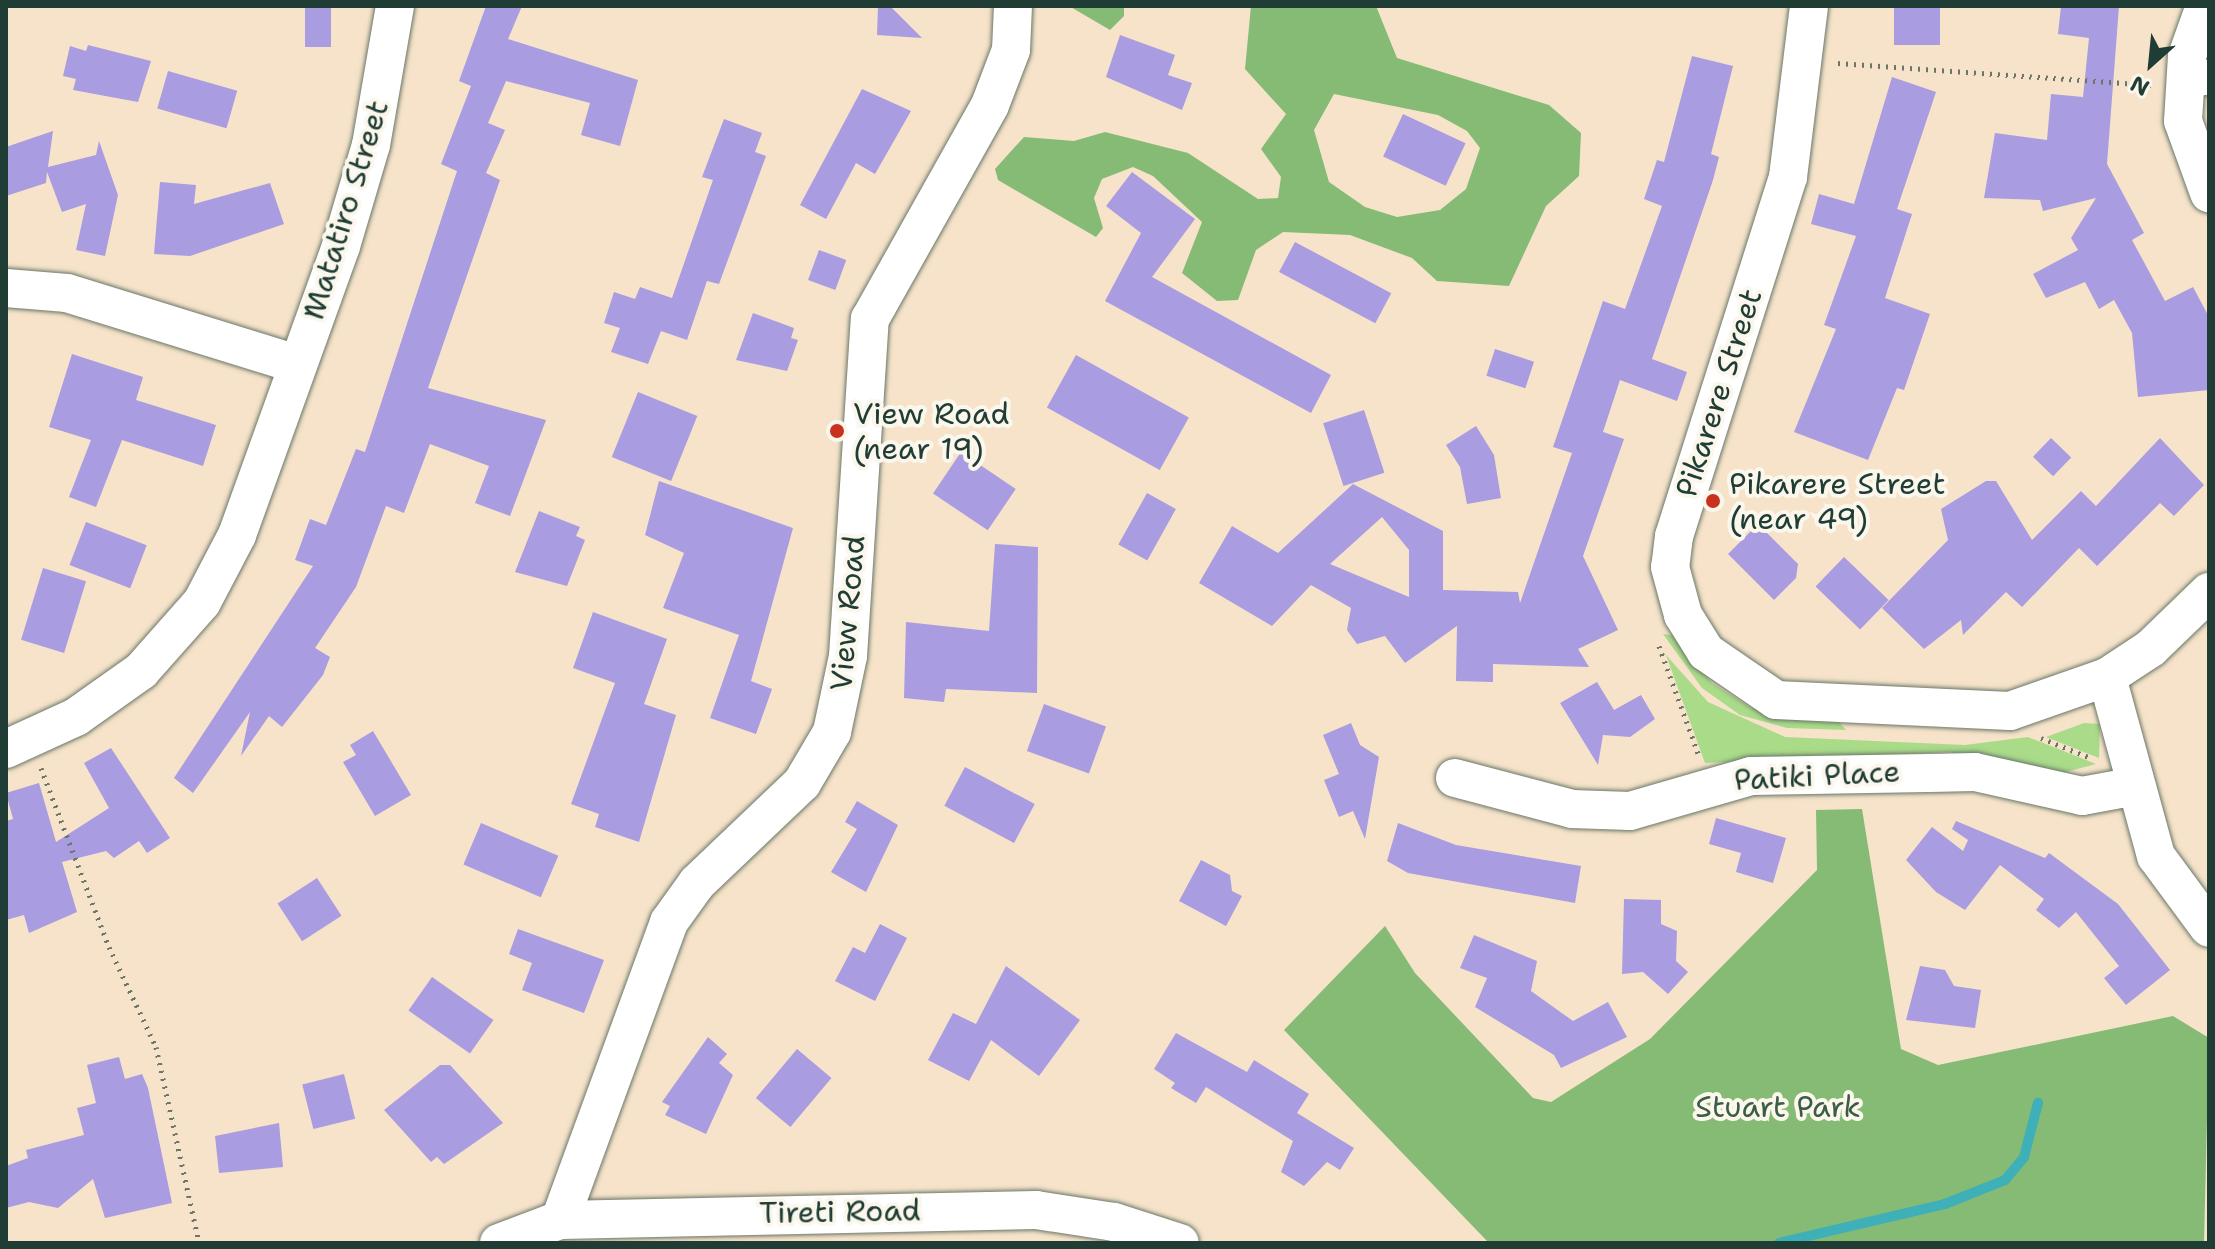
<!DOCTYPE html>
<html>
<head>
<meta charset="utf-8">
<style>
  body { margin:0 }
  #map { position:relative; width:2215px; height:1249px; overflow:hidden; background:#f6e3ca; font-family:"Shantell Sans",sans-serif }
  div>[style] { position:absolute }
  .green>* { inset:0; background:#a9db89 }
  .forest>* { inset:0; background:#86bb75 }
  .stream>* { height:10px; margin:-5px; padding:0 5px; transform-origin:5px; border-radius:5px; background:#3fb0b8 }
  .building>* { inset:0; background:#a99ce1; transform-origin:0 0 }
  .path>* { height:5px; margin-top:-2.5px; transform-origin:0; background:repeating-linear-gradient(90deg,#6a7768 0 2px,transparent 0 8px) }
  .roads { filter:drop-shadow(0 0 2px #6a7768) drop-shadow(0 0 2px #6a7768) }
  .service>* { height:20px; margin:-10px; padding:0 10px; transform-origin:10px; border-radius:10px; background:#fff }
  .minor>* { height:38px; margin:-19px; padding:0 19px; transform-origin:19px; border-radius:19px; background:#fff }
  .dots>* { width:22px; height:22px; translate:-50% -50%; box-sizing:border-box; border:4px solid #fbf7ec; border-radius:50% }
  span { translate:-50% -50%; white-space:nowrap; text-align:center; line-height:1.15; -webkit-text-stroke:8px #fbf7ec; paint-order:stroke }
  .street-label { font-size:30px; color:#1f3d34 }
  .poi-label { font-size:30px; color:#1f3d34 }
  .left { translate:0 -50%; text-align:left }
  .park-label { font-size:30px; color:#3b5d45 }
  .frame { position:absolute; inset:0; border:8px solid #1f3d34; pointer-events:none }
  .north { position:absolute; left:2111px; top:24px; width:80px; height:80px; -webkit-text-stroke:6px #fbf7ec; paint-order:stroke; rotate:207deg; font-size:22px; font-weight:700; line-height:32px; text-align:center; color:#1f3d34 }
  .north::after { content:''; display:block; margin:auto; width:28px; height:36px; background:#1f3d34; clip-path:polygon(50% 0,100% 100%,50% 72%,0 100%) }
</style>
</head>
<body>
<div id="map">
  <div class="green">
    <i style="clip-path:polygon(1663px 634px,1672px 635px,1712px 683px,1751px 708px,1839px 722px,1846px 730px,1787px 728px,1740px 715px,1702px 688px)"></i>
    <i style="clip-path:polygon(1666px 655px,1708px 702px,1785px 737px,1965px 745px,2028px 737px,2096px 764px,2058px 774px,1949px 752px,1705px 763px)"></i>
    <i style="clip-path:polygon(2084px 723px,2100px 724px,2099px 758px,2046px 737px)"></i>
  </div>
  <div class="forest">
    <i style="clip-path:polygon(1069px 6px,1124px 6px,1124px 16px,1110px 30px)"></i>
    <i style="clip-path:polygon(evenodd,1251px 6px,1376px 6px,1397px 58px,1549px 105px,1581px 133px,1579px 176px,1546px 206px,1509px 286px,1437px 281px,1412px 258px,1350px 235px,1283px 232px,1256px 250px,1238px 300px,1217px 301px,1182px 273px,1202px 222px,1153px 176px,1133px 167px,1102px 179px,1094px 198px,1103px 228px,1096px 237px,998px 180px,995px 169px,1024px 137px,1074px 141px,1105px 132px,1188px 153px,1258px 199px,1278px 198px,1281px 177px,1261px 149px,1286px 114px,1245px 69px,1251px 6px,1334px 94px,1438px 115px,1467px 131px,1480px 148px,1466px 189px,1440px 210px,1397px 217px,1365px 207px,1329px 182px,1314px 130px,1334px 94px)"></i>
    <i style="clip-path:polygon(1862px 809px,1901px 1049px,1938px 1065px,2173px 1016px,2209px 1038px,2204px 1243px,1489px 1243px,1284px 1030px,1385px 926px,1415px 973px,1533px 1098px,1551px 1102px,1650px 1039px,1817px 870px,1816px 810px)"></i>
  </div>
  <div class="stream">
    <i style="left:1779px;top:1243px;width:171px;rotate:-13.2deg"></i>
    <i style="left:1945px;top:1204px;width:65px;rotate:-21.8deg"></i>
    <i style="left:2005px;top:1180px;width:30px;rotate:-50deg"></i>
    <i style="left:2024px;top:1157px;width:56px;rotate:-75.5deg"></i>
  </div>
  <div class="building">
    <i style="left:305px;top:6px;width:26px;height:41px"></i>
    <i style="clip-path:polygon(486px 6px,522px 6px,508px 39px,638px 80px,620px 146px,581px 135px,590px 103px,506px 81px,488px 123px,505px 130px,486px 173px,500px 180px,428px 388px,546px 420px,510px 516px,475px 503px,489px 466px,430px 444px,404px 513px,386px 506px,356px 587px,315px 648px,330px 657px,323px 675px,282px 727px,269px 716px,241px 756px,250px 712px,193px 793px,174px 778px,313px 566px,295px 560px,310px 519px,326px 525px,356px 449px,365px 452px,457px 171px,441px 164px,471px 86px,459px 81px)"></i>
    <i style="clip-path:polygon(878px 6px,890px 6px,922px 38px,877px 35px)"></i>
    <i style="left:1894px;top:6px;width:46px;height:39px"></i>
    <i style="clip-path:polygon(2061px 6px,2119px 6px,2107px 164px,2144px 233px,2132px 240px,2165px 301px,2193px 287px,2209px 317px,2209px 390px,2138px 397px,2132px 333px,2114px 300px,2099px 309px,2085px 282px,2046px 298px,2033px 274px,2078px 250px,2071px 238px,2096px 198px,2043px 211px,2040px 200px,1984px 198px,1995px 133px,2047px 140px,2051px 94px,2083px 97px,2089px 38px,2058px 34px)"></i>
    <i style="clip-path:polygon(1120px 35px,1175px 55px,1168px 75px,1192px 83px,1182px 110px,1106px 77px)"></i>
    <i style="clip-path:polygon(88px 45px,151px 61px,138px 102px,73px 90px,76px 79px,63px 76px,70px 46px,86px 51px)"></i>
    <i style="clip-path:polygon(evenodd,1692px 56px,1733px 66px,1711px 154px,1719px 157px,1713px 180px,1652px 359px,1687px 372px,1677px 401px,1620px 380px,1603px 432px,1624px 439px,1583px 556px,1618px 630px,1578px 649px,1589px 667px,1493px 664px,1493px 682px,1456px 681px,1457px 626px,1405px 663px,1385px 636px,1357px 644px,1347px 630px,1351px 608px,1311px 585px,1272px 626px,1199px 583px,1232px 526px,1278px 553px,1353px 484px,1443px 531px,1443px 590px,1518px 592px,1520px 603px,1572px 453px,1553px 447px,1603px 301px,1625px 309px,1662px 206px,1644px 199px,1657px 160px,1664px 162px,1692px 56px,1382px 517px,1409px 550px,1409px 597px,1330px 564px,1382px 517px)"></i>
    <i style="left:168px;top:71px;width:72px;height:39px;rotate:16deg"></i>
    <i style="clip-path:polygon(1892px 77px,1936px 92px,1897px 209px,1912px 214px,1885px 298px,1930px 314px,1904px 390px,1897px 388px,1868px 460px,1794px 432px,1836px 329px,1824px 325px,1856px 236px,1811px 224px,1819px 194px,1854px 204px)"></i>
    <i style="clip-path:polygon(862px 89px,911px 111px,875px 174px,856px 163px,826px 219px,800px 205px)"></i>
    <i style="left:1403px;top:114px;width:69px;height:47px;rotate:25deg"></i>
    <i style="clip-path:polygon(724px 119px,762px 133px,755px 152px,766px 156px,719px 284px,707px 281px,687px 340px,661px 331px,648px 364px,611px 352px,620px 328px,604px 323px,614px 292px,635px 299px,640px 287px,672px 298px,713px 180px,702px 177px)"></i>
    <i style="clip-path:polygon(53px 131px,48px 167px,96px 155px,99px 141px,118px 195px,105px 256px,76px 250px,86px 204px,62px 212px,47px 172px,46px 183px,6px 196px,6px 147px)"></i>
    <i style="clip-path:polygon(1132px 172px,1195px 219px,1152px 277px,1331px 375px,1311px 413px,1105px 301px,1141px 233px,1106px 206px)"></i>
    <i style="clip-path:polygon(160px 182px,196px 185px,194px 204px,270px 183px,284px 224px,190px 256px,154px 254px)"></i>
    <i style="left:1295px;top:242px;width:109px;height:34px;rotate:28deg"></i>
    <i style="left:819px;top:250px;width:29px;height:32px;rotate:20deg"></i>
    <i style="clip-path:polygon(753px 313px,794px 328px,791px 338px,798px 340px,787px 371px,736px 360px)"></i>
    <i style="left:1495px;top:349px;width:41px;height:28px;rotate:18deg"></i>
    <i style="clip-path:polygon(72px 354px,143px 377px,136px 400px,216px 425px,203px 466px,122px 440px,96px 507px,69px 497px,91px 440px,49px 427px)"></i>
    <i style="left:1076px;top:355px;width:129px;height:60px;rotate:29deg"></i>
    <i style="left:638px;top:392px;width:64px;height:70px;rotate:22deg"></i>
    <i style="left:1364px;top:410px;width:66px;height:43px;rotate:72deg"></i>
    <i style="clip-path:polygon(1476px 426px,1494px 455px,1501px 498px,1467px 504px,1460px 467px,1446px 445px)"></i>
    <i style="left:2051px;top:438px;width:28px;height:26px;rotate:44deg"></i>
    <i style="clip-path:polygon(2160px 438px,2204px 485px,2174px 516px,2160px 503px,2097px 566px,2079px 548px,2022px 607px,2006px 592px,1963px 635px,1961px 620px,1924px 649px,1882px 608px,1948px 540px,1941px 509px,1986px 481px,1996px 481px,2032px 540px,2081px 491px,2096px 506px)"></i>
    <i style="left:961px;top:452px;width:66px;height:50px;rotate:34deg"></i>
    <i style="clip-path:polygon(659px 481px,793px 528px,751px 681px,772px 689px,756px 734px,710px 718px,739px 635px,663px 608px,684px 553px,645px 535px)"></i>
    <i style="left:1147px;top:493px;width:33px;height:59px;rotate:29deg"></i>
    <i style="clip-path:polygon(539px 511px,580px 527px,576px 536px,585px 540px,567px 586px,515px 572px)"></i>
    <i style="left:86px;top:522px;width:65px;height:46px;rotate:21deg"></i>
    <i style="clip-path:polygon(1758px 524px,1798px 564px,1796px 578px,1774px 600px,1728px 554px)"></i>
    <i style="clip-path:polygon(995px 544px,1038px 547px,1037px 693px,946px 689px,944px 702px,904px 698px,906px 622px,989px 631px)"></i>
    <i style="left:1844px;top:557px;width:62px;height:41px;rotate:44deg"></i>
    <i style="left:43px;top:568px;width:45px;height:75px;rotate:17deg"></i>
    <i style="clip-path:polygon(593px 612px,667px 639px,644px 704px,676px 715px,639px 842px,595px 827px,599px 814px,571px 804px,615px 683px,573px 668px)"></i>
    <i style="clip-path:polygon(1597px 682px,1614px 710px,1641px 695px,1655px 719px,1630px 737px,1603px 735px,1598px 765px,1560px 703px)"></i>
    <i style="left:1044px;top:704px;width:66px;height:50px;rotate:20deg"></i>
    <i style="clip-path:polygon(1351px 723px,1360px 745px,1379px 757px,1365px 839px,1353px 811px,1339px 817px,1324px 780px,1339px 774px,1323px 735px)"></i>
    <i style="clip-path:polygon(373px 731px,411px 795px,375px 816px,343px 762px,356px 755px,350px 745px)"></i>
    <i style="clip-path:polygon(111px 748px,170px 838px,147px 853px,139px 841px,114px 858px,106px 851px,62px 862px,77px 912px,29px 933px,24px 915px,6px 920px,6px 821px,13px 819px,6px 793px,39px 783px,56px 842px,109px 808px,84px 763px)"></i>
    <i style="left:965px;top:767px;width:79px;height:44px;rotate:28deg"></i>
    <i style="clip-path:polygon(857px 801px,898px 825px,866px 892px,831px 872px,857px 829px,845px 822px)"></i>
    <i style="clip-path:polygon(1716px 818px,1786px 838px,1773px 883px,1736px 872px,1741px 853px,1709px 844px)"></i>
    <i style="clip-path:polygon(1956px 821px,2045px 858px,2049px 853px,2118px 904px,2170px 970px,2126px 1005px,2104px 978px,2119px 966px,2076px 912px,2059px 928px,2036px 910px,2044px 899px,2000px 865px,1965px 910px,1936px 892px,1906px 860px,1932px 827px,1963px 851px,1968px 840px,1952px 829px)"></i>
    <i style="left:481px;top:823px;width:84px;height:45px;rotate:23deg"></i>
    <i style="clip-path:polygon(1398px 823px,1456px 845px,1581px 866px,1575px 903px,1408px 873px,1387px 861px)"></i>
    <i style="clip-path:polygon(1201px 860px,1230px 875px,1232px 891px,1242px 896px,1226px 926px,1179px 901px)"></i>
    <i style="left:317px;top:878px;width:45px;height:47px;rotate:57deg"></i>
    <i style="clip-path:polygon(1624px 899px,1661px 900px,1661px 924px,1677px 931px,1676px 961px,1688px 972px,1668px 994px,1643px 972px,1622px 974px)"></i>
    <i style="clip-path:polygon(880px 924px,907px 938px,875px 1001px,835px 981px,853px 947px,865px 953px)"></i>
    <i style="clip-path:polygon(518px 929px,604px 960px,584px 1013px,522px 990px,532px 963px,509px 954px)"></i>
    <i style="clip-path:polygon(1474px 935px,1537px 961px,1531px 991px,1573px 1021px,1608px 1002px,1627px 1037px,1561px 1068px,1554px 1055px,1475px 1007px,1487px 978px,1460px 968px)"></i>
    <i style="clip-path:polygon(1006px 966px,1080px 1020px,1039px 1076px,991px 1040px,969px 1081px,928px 1060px,953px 1013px,976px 1024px)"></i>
    <i style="clip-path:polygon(1920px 966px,1945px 970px,1954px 986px,1981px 990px,1975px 1028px,1906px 1020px)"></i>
    <i style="left:432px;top:977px;width:75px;height:41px;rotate:35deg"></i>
    <i style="clip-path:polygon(1176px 1033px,1247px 1072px,1254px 1060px,1309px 1094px,1297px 1113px,1354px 1148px,1340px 1170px,1327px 1162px,1304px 1186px,1281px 1172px,1293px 1141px,1206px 1087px,1196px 1103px,1171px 1088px,1175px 1083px,1154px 1069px)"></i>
    <i style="clip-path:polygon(708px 1037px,727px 1054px,719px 1063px,733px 1075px,706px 1134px,665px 1115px,670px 1106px,662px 1102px)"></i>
    <i style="left:797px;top:1049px;width:45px;height:64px;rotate:40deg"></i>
    <i style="clip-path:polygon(119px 1057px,125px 1079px,142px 1074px,148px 1088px,172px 1203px,105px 1218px,93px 1179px,58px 1208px,29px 1202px,6px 1208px,6px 1166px,28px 1158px,26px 1150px,84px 1135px,77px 1108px,96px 1103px,87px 1065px)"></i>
    <i style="clip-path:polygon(440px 1065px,450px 1065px,503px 1123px,444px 1164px,437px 1157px,431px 1162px,384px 1110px)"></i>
    <i style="left:344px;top:1074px;width:46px;height:43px;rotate:76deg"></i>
    <i style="clip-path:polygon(279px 1123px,283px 1167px,219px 1173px,215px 1136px)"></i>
  </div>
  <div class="path">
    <i style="left:1838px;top:63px;width:315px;rotate:4deg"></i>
    <i style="left:1659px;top:646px;width:117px;rotate:70deg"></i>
    <i style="left:2041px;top:738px;width:54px;rotate:21.8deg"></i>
    <i style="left:41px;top:768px;width:191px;rotate:69.2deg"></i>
    <i style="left:109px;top:947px;width:110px;rotate:64.8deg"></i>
    <i style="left:156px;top:1047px;width:201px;rotate:77.6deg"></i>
  </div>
  <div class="roads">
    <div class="service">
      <i style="left:2183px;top:87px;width:22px;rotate:-5deg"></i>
      <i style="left:2205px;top:85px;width:16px;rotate:-76deg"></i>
    </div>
    <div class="minor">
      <i style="left:1809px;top:6px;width:172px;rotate:97deg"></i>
      <i style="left:1788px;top:177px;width:377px;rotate:107.6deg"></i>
      <i style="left:1674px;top:536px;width:31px;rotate:97deg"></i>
      <i style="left:1670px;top:567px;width:50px;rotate:74.8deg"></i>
      <i style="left:1683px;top:615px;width:44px;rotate:58.1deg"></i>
      <i style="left:1706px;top:652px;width:85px;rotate:34.4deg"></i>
      <i style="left:1776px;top:700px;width:234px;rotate:2.7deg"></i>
      <i style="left:2010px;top:711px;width:103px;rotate:-19.3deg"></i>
      <i style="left:2107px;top:677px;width:53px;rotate:-33.4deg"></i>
      <i style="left:2151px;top:648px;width:81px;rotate:-44deg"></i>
      <i style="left:2205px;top:6px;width:53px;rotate:109.8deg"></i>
      <i style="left:2187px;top:56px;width:65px;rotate:93.5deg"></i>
      <i style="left:2183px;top:121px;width:77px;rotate:70.1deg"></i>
      <i style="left:6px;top:288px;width:61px;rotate:4.7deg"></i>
      <i style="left:67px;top:293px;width:241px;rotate:17.2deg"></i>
      <i style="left:2107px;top:677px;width:186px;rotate:74.7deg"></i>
      <i style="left:2156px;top:856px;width:89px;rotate:53.6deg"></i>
      <i style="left:6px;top:749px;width:77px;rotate:-24.6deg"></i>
      <i style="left:76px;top:717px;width:80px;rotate:-35.3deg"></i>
      <i style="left:141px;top:671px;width:92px;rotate:-48.5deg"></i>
      <i style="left:202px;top:602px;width:76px;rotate:-62.4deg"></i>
      <i style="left:237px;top:535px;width:307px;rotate:-70.2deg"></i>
      <i style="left:341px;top:246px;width:105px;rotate:-73.5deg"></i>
      <i style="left:371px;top:145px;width:141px;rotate:-80.2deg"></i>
      <i style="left:1455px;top:778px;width:121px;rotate:14.8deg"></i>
      <i style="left:1572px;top:809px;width:58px;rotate:2deg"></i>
      <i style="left:1630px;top:811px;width:126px;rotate:-16.1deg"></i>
      <i style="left:1751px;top:776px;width:224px;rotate:-1deg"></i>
      <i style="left:1975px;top:772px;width:110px;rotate:12.6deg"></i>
      <i style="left:2082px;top:796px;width:55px;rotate:-10.5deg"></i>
      <i style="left:560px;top:1220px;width:317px;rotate:-69.9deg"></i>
      <i style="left:669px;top:922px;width:48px;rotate:-54.3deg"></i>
      <i style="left:697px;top:883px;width:145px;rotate:-43.6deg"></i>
      <i style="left:802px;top:783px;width:59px;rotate:-59.5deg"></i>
      <i style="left:832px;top:732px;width:78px;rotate:-78.1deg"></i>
      <i style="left:848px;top:656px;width:338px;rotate:-86.3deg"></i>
      <i style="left:870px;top:319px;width:245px;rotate:-60.7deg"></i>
      <i style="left:990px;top:105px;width:59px;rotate:-69.1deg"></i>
      <i style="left:1011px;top:50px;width:44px;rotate:-87.4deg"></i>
      <i style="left:499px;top:1243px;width:65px;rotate:-20.7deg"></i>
      <i style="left:560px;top:1220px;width:476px;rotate:-1.2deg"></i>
      <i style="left:1036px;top:1210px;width:79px;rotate:8.7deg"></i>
      <i style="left:1114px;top:1222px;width:69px;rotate:17.7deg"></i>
    </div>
  </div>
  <div class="dots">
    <i style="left:837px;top:431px;background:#c8321e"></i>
    <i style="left:1713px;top:501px;background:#c8321e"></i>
  </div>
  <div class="street-label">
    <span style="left:346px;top:210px;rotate:-73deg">Matatiro Street</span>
    <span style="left:1719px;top:393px;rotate:-72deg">Pikarere Street</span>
    <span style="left:848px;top:613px;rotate:-85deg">View Road</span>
    <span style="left:1817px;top:776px;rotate:-3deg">Patiki Place</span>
    <span style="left:840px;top:1212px;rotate:-1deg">Tireti Road</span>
  </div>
  <div class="poi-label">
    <span class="left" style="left:853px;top:431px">View Road<br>(near 19)</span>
    <span class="left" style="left:1729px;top:501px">Pikarere Street<br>(near 49)</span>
  </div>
  <div class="park-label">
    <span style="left:1778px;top:1107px">Stuart Park</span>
  </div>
  <div class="frame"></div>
  <div class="north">N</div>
</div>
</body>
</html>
